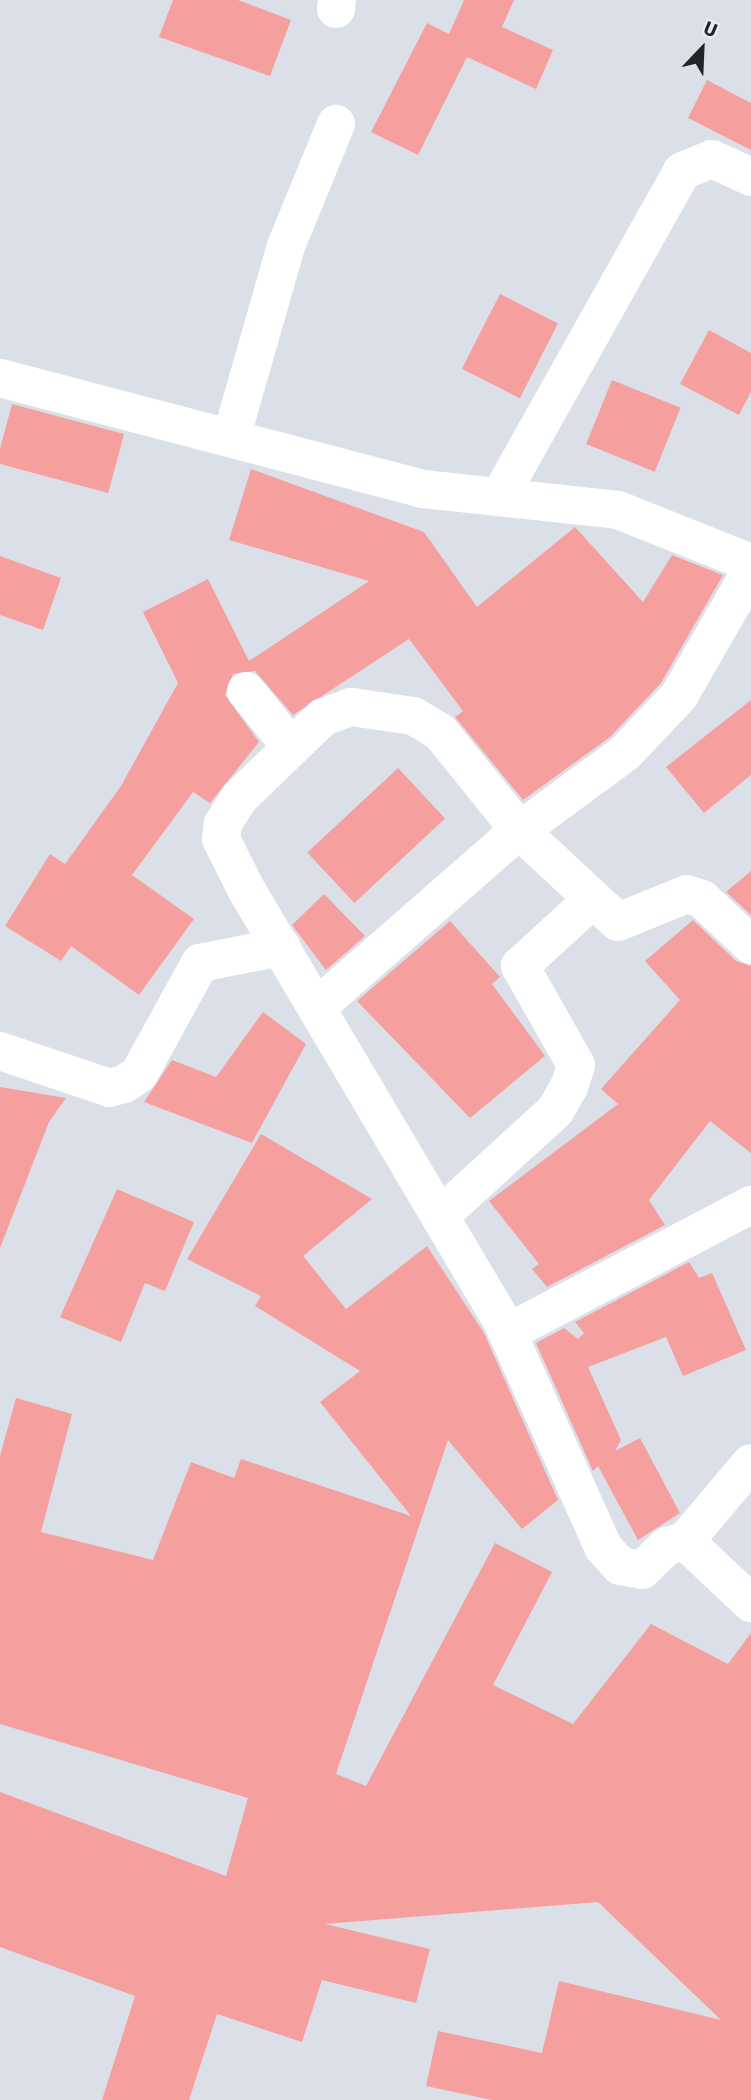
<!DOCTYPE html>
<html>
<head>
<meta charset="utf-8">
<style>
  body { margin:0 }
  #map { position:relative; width:751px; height:2100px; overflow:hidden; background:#dbe0e8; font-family:"Fira Sans",sans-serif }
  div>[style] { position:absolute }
  .building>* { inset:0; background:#f59f9e; transform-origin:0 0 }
  .minor>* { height:38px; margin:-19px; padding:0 19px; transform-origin:19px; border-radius:19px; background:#fff }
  span { translate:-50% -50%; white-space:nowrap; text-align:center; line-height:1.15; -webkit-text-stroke:5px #e8edf5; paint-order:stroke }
  .north { position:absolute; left:667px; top:14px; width:70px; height:70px; -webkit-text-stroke:5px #e8edf5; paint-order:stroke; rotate:23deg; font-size:19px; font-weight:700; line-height:28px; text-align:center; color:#222427 }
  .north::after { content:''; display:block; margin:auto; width:24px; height:32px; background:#222427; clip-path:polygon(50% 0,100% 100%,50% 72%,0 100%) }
</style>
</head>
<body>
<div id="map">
  <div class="building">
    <i style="clip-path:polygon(173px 0,238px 0,291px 20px,270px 76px,159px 37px)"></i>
    <i style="clip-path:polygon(464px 0,514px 0,502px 27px,553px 50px,536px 89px,467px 57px,418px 155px,371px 132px,427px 23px,449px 34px)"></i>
    <i style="clip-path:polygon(707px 80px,751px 103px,751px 150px,688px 118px)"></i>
    <i style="left:500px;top:294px;width:65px;height:84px;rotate:27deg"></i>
    <i style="clip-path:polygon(709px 330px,751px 353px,751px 392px,739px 415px,680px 384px)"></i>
    <i style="left:612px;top:380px;width:74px;height:69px;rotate:22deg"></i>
    <i style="left:12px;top:404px;width:116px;height:61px;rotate:15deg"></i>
    <i style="clip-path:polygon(251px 469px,424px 532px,477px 607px,575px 527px,643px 602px,672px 555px,723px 575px,661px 683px,610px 737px,523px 800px,455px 717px,463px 711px,409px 639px,293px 715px,255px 671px,233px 674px,225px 695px,259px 742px,210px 803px,193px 792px,132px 875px,194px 919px,139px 995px,71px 946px,61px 961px,5px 926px,50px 854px,65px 864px,121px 786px,178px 683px,143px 612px,208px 579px,249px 661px,369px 581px,229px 540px)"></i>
    <i style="clip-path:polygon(0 556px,61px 578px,43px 630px,0 615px)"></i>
    <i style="clip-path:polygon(751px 700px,751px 775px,704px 813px,666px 767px)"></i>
    <i style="left:398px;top:768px;width:69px;height:124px;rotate:47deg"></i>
    <i style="clip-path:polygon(751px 871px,751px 915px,726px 892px)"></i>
    <i style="clip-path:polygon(324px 894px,365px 936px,326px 970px,292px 925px)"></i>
    <i style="clip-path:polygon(693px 920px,736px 961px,751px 966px,751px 1153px,710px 1121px,649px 1200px,665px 1225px,547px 1287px,532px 1269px,539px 1264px,489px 1201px,618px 1104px,601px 1089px,680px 1000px,645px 961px)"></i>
    <i style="clip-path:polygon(450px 921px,500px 977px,492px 984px,545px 1056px,470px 1118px,357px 1001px)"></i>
    <i style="clip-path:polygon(263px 1012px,306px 1044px,252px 1143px,144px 1102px,172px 1060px,216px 1077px)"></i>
    <i style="clip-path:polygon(0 1087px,66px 1098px,49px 1122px,0 1248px)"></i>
    <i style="clip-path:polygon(261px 1134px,372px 1199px,303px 1256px,346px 1309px,427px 1246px,484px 1333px,558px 1500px,522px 1529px,448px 1440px,336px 1774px,366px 1786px,495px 1543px,552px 1572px,493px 1685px,573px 1724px,651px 1624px,728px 1664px,751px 1633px,751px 2100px,492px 2100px,426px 2086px,438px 2031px,542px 2053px,559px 1981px,721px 2020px,598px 1902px,325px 1924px,430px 1949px,416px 2003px,322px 1980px,302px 2042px,217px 2014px,189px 2100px,102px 2100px,135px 1996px,0 1947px,0 1792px,226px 1876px,248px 1798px,0 1724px,0 1456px,16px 1398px,72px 1414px,41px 1532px,153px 1560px,191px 1462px,234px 1478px,241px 1459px,411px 1516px,320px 1402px,360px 1371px,255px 1306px,261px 1296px,187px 1259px)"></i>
    <i style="clip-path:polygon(117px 1189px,194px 1222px,165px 1291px,145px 1283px,121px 1342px,60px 1317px)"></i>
    <i style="clip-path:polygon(689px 1262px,699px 1278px,712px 1273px,746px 1350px,683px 1376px,666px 1337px,588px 1367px,621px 1440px,615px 1451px,640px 1438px,680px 1513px,638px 1540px,598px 1466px,593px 1471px,536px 1343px,564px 1328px,578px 1339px,584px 1333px,575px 1322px)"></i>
  </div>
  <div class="minor">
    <i style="left:336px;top:9px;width:9px;rotate:-84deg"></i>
    <i style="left:0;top:378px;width:437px;rotate:14.7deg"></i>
    <i style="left:423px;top:489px;width:196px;rotate:6.1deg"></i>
    <i style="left:618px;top:510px;width:143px;rotate:21.7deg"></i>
    <i style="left:231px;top:438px;width:200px;rotate:-74deg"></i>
    <i style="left:286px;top:246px;width:132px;rotate:-67.7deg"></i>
    <i style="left:501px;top:494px;width:370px;rotate:-60.7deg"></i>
    <i style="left:682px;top:171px;width:32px;rotate:-22deg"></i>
    <i style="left:712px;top:159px;width:43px;rotate:24.8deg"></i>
    <i style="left:246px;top:691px;width:72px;rotate:51.2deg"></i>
    <i style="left:751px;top:945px;width:67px;rotate:-136.8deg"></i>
    <i style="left:702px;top:899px;width:16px;rotate:-162deg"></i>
    <i style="left:687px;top:894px;width:74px;rotate:157.9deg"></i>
    <i style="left:618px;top:922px;width:134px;rotate:-137.1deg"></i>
    <i style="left:520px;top:831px;width:127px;rotate:-128.9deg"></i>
    <i style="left:440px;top:732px;width:31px;rotate:-149deg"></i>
    <i style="left:413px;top:716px;width:63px;rotate:-171.7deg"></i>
    <i style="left:351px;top:707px;width:30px;rotate:160deg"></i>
    <i style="left:323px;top:717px;width:117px;rotate:136deg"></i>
    <i style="left:239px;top:798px;width:31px;rotate:122deg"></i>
    <i style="left:223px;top:824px;width:15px;rotate:98deg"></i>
    <i style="left:221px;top:839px;width:56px;rotate:63.4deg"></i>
    <i style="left:246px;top:889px;width:504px;rotate:59.37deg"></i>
    <i style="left:503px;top:1323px;width:245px;rotate:65.9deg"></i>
    <i style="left:603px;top:1547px;width:25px;rotate:48deg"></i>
    <i style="left:620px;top:1566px;width:22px;rotate:10deg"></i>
    <i style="left:642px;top:1570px;width:35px;rotate:-44deg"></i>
    <i style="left:667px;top:1546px;width:19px;rotate:-16deg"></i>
    <i style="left:685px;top:1541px;width:102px;rotate:-49.8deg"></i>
    <i style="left:317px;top:1007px;width:258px;rotate:-41.2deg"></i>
    <i style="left:511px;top:837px;width:142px;rotate:-36.4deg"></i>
    <i style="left:625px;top:753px;width:79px;rotate:-46.5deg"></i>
    <i style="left:679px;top:696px;width:144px;rotate:-60.1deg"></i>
    <i style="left:0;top:1051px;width:115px;rotate:18.7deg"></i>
    <i style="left:109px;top:1088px;width:16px;rotate:-15deg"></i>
    <i style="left:124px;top:1084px;width:18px;rotate:-34deg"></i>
    <i style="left:139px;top:1074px;width:127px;rotate:-61.2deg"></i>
    <i style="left:200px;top:963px;width:83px;rotate:-11.2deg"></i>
    <i style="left:441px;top:1215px;width:154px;rotate:-42.4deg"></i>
    <i style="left:555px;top:1111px;width:28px;rotate:-60deg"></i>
    <i style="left:569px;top:1087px;width:23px;rotate:-72deg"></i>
    <i style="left:576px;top:1065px;width:114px;rotate:-119.5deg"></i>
    <i style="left:520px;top:966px;width:99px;rotate:-42.5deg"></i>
    <i style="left:507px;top:1333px;width:276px;rotate:-27.7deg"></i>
    <i style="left:685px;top:1541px;width:91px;rotate:43.2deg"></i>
  </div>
  <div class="north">U</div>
</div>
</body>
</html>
